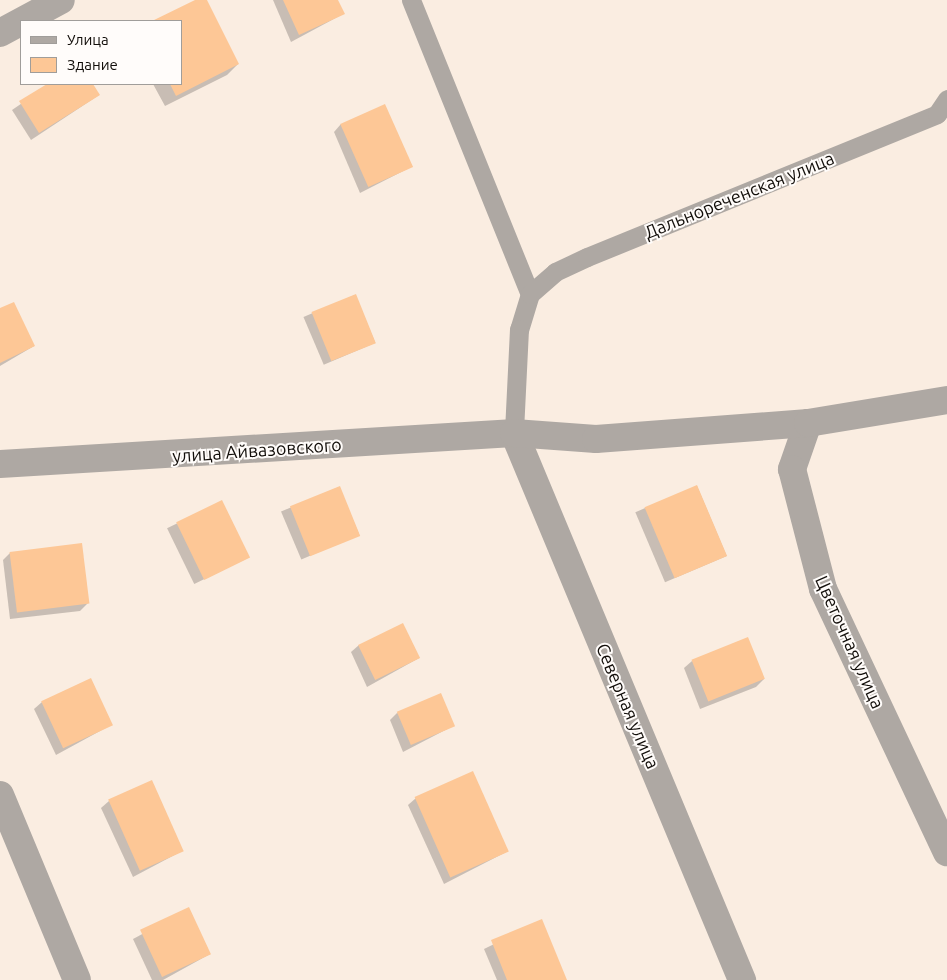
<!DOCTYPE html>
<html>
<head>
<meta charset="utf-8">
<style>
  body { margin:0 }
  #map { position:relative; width:947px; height:980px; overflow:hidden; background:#faede1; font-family:Ubuntu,sans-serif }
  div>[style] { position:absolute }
  .shadow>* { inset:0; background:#0003; transform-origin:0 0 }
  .building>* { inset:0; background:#fdc796; transform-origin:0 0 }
  .lane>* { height:19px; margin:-9.5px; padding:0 9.5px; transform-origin:9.5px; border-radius:9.5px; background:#aea8a3 }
  .street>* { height:28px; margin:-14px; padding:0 14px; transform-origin:14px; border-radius:14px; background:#aea8a3 }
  span { translate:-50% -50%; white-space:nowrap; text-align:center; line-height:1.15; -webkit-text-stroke:4px #fffcfa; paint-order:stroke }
  .street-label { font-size:18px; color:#120e0a }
  .legend { position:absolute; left:20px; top:20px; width:162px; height:65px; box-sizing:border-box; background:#fffcfa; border:1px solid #a09d9a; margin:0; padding:6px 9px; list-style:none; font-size:15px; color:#120e0a }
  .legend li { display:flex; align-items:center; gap:10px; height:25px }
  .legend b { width:25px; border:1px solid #a09d9a }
</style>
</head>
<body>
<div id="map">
  <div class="shadow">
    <i style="clip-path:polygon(198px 0,206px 0,238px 64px,227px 75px,165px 106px,153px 84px,181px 84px,181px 21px,155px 21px)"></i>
    <i style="clip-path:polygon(273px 0,337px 0,343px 14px,291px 42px)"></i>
    <i style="clip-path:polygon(50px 84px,92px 84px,99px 95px,31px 140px,12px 110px)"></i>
    <i style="clip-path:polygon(341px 124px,411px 167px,360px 193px,334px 132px)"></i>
    <i style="left:355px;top:295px;width:52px;height:56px;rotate:67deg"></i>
    <i style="clip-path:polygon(0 310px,34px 346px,0 366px)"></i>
    <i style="left:697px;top:486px;width:76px;height:67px;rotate:67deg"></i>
    <i style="left:339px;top:487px;width:52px;height:63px;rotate:67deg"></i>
    <i style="left:221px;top:502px;width:62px;height:60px;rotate:64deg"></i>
    <i style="clip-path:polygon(10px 553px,88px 603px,80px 611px,10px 619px,3px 560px)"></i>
    <i style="clip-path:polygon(359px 645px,419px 658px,367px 687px,351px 652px)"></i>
    <i style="clip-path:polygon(692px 661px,764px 679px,756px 687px,700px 709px,684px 668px)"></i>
    <i style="clip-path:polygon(42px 702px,111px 725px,56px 755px,34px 709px)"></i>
    <i style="clip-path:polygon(397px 713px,453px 726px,403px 752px,390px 720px)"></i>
    <i style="clip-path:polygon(416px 798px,508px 851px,444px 884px,408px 805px)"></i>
    <i style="clip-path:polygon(109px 801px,182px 851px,133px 877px,101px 808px)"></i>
    <i style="clip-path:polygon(189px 909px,210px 954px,163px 980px,152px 980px,133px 939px)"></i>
    <i style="clip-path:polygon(541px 921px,565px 980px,497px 980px,484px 949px)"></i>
  </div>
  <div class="building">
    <i style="clip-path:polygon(195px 0,207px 0,239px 64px,176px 96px,170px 84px,181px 84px,181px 21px,152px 21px)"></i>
    <i style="clip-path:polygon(283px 0,338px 0,345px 14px,299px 35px)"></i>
    <i style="clip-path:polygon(47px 84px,93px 84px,100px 95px,39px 133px,19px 101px)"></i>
    <i style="left:385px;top:104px;width:69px;height:49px;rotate:66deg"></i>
    <i style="left:356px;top:294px;width:53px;height:48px;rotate:68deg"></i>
    <i style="clip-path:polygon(14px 302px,35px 346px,0 363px,0 308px)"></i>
    <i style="left:697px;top:485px;width:77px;height:57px;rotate:67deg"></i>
    <i style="left:340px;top:486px;width:54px;height:54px;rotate:68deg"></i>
    <i style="left:222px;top:500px;width:64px;height:51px;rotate:64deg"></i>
    <i style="left:82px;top:543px;width:61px;height:73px;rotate:83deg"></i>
    <i style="left:403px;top:623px;width:39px;height:50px;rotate:64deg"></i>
    <i style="left:748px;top:637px;width:45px;height:61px;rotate:68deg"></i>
    <i style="left:91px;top:678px;width:52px;height:55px;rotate:65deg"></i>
    <i style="left:441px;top:693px;width:36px;height:48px;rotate:67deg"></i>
    <i style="left:473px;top:771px;width:88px;height:64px;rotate:66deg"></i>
    <i style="left:152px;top:780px;width:78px;height:48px;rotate:66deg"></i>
    <i style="left:189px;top:907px;width:52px;height:54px;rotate:65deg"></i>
    <i style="clip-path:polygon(542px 919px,567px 980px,507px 980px,491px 940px)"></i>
  </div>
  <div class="lane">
    <i style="left:411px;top:0;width:317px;rotate:68deg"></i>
    <i style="left:530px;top:294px;width:37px;rotate:107deg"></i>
    <i style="left:519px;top:329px;width:104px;rotate:92.8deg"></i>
    <i style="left:530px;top:294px;width:33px;rotate:-41deg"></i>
    <i style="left:555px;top:272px;width:35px;rotate:-25deg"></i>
    <i style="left:587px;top:257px;width:378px;rotate:-22.2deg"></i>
    <i style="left:937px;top:114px;width:18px;rotate:-56deg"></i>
  </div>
  <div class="street">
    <i style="left:0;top:33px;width:69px;rotate:-28.4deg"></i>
    <i style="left:808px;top:423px;width:49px;rotate:109.2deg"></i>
    <i style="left:792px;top:469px;width:124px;rotate:75.5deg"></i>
    <i style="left:823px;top:589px;width:291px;rotate:64.8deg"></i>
    <i style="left:514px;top:433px;width:593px;rotate:67.37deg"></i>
    <i style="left:0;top:464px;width:515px;rotate:-3.45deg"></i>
    <i style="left:514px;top:433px;width:82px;rotate:4.2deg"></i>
    <i style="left:596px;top:439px;width:213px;rotate:-4.3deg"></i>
    <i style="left:808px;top:423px;width:141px;rotate:-9.4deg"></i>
    <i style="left:0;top:795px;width:200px;rotate:67.4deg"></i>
  </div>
  <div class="street-label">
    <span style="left:739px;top:195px;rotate:-22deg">Дальнореченская улица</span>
    <span style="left:257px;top:450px;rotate:-4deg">улица Айвазовского</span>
    <span style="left:850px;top:642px;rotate:66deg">Цветочная улица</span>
    <span style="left:628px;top:706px;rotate:67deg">Северная улица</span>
  </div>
  <ul class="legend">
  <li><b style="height:6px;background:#aea8a3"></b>Улица</li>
  <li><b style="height:14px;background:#fdc796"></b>Здание</li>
  </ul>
</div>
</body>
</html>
